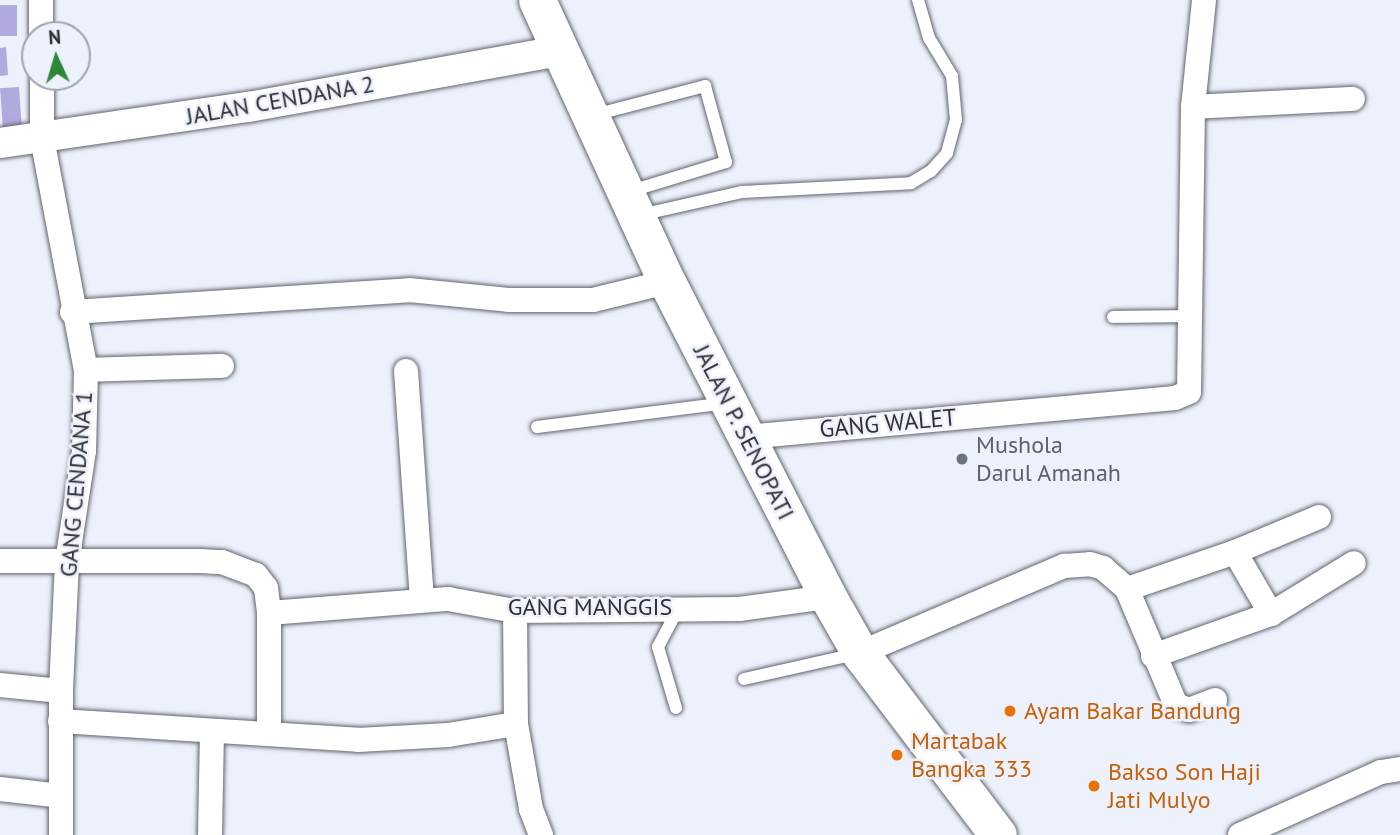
<!DOCTYPE html>
<html>
<head>
<meta charset="utf-8">
<style>
  body { margin:0 }
  #map { position:relative; width:1400px; height:835px; overflow:hidden; background:#edf1fb; font-family:"PT Sans",sans-serif }
  div>[style] { position:absolute }
  .building>* { inset:0; background:#b0abdf; transform-origin:0 0 }
  .roads { filter:drop-shadow(0 0 2px #62656e) drop-shadow(0 0 2px #62656e) }
  .service>* { height:12px; margin:-6px; padding:0 6px; transform-origin:6px; border-radius:6px; background:#fff }
  .minor>* { height:24px; margin:-12px; padding:0 12px; transform-origin:12px; border-radius:12px; background:#fff }
  .tertiary>* { height:30px; margin:-15px; padding:0 15px; transform-origin:15px; border-radius:15px; background:#fff }
  .primary>* { height:37px; margin:-18.5px; padding:0 18.5px; transform-origin:18.5px; border-radius:18.5px; background:#fff }
  .dots>* { width:19px; height:19px; translate:-50% -50%; box-sizing:border-box; border:4px solid #edf1fb; border-radius:50% }
  span { translate:-50% -50%; white-space:nowrap; text-align:center; line-height:1.15; -webkit-text-stroke:5px #edf1fb; paint-order:stroke }
  .street-label { font-size:24px; color:#303135 }
  .worship-label { font-size:24px; color:#5b616d }
  .left { translate:0 -50%; text-align:left }
  .food-label { font-size:24px; color:#c56008 }
  .north { position:absolute; left:21px; top:21px; width:70px; height:70px; box-sizing:border-box; background:#edf1fb; border:2px solid #a1a4ac; border-radius:50%; rotate:356deg; font-size:19px; font-weight:700; line-height:28px; text-align:center; color:#303135 }
  .north::after { content:''; display:block; margin:auto; width:24px; height:32px; background:#2d8738; clip-path:polygon(50% 0,100% 100%,50% 72%,0 100%) }
</style>
</head>
<body>
<div id="map">
  <div class="building">
    <i style="left:0;top:5px;width:17px;height:31px"></i>
    <i style="clip-path:polygon(6px 47px,8px 75px,0 76px,0 48px)"></i>
    <i style="left:19px;top:87px;width:47px;height:19px;rotate:86deg"></i>
  </div>
  <div class="roads">
    <div class="service">
      <i style="left:594px;top:115px;width:115px;rotate:-14.6deg"></i>
      <i style="left:705px;top:86px;width:79px;rotate:74.6deg"></i>
      <i style="left:726px;top:162px;width:102px;rotate:163deg"></i>
      <i style="left:640px;top:215px;width:105px;rotate:-12.7deg"></i>
      <i style="left:742px;top:192px;width:169px;rotate:-3deg"></i>
      <i style="left:911px;top:183px;width:23px;rotate:-31deg"></i>
      <i style="left:931px;top:171px;width:24px;rotate:-48deg"></i>
      <i style="left:947px;top:153px;width:34px;rotate:-75deg"></i>
      <i style="left:956px;top:120px;width:44px;rotate:-95.2deg"></i>
      <i style="left:952px;top:76px;width:44px;rotate:-121.2deg"></i>
      <i style="left:929px;top:38px;width:40px;rotate:-106deg"></i>
      <i style="left:1113px;top:317px;width:77px;rotate:-0.7deg"></i>
      <i style="left:537px;top:427px;width:191px;rotate:-7.2deg"></i>
      <i style="left:744px;top:679px;width:115px;rotate:-12.6deg"></i>
      <i style="left:676px;top:708px;width:64px;rotate:-106.4deg"></i>
      <i style="left:658px;top:647px;width:45px;rotate:-62.3deg"></i>
    </div>
    <div class="minor">
      <i style="left:41px;top:0;width:35px;rotate:90deg"></i>
      <i style="left:42px;top:77px;width:61px;rotate:90deg"></i>
      <i style="left:42px;top:138px;width:236px;rotate:79.3deg"></i>
      <i style="left:86px;top:370px;width:81px;rotate:91.4deg"></i>
      <i style="left:84px;top:451px;width:112px;rotate:98.7deg"></i>
      <i style="left:67px;top:562px;width:129px;rotate:92.7deg"></i>
      <i style="left:61px;top:691px;width:144px;rotate:90deg"></i>
      <i style="left:1193px;top:107px;width:160px;rotate:-2.9deg"></i>
      <i style="left:72px;top:312px;width:338px;rotate:-3.7deg"></i>
      <i style="left:409px;top:290px;width:100px;rotate:5.7deg"></i>
      <i style="left:509px;top:300px;width:84px"></i>
      <i style="left:593px;top:300px;width:76px;rotate:-13.7deg"></i>
      <i style="left:86px;top:370px;width:136px;rotate:-1.7deg"></i>
      <i style="left:406px;top:371px;width:229px;rotate:86deg"></i>
      <i style="left:746px;top:437px;width:431px;rotate:-5.2deg"></i>
      <i style="left:1175px;top:398px;width:15px;rotate:-23deg"></i>
      <i style="left:1189px;top:392px;width:285px;rotate:-89.2deg"></i>
      <i style="left:1193px;top:107px;width:108px;rotate:-84.1deg"></i>
      <i style="left:1235px;top:552px;width:72px;rotate:59.9deg"></i>
      <i style="left:0;top:561px;width:200px"></i>
      <i style="left:200px;top:561px;width:22px;rotate:3deg"></i>
      <i style="left:222px;top:562px;width:36px;rotate:21deg"></i>
      <i style="left:256px;top:575px;width:16px;rotate:52deg"></i>
      <i style="left:266px;top:588px;width:25px;rotate:83deg"></i>
      <i style="left:269px;top:613px;width:121px;rotate:90deg"></i>
      <i style="left:1127px;top:589px;width:114px;rotate:-18.9deg"></i>
      <i style="left:1235px;top:552px;width:91px;rotate:-22.6deg"></i>
      <i style="left:515px;top:611px;width:113px;rotate:89.5deg"></i>
      <i style="left:516px;top:724px;width:86px;rotate:80deg"></i>
      <i style="left:531px;top:809px;width:28px;rotate:69deg"></i>
      <i style="left:269px;top:613px;width:180px;rotate:-4.5deg"></i>
      <i style="left:448px;top:599px;width:68px;rotate:10.2deg"></i>
      <i style="left:515px;top:611px;width:224px;rotate:-0.5deg"></i>
      <i style="left:739px;top:609px;width:90px;rotate:-7.7deg"></i>
      <i style="left:860px;top:653px;width:222px;rotate:-23.1deg"></i>
      <i style="left:1064px;top:566px;width:26px;rotate:-4deg"></i>
      <i style="left:1090px;top:564px;width:14px;rotate:17deg"></i>
      <i style="left:1103px;top:568px;width:32px;rotate:41deg"></i>
      <i style="left:1127px;top:589px;width:126px;rotate:67.1deg"></i>
      <i style="left:1176px;top:705px;width:14px;rotate:21deg"></i>
      <i style="left:1189px;top:710px;width:28px;rotate:-21deg"></i>
      <i style="left:1153px;top:656px;width:125px;rotate:-19.6deg"></i>
      <i style="left:1271px;top:614px;width:97px;rotate:-31.6deg"></i>
      <i style="left:0;top:685px;width:61px;rotate:5.6deg"></i>
      <i style="left:60px;top:721px;width:299px;rotate:3.6deg"></i>
      <i style="left:358px;top:740px;width:90px;rotate:-3.2deg"></i>
      <i style="left:448px;top:735px;width:69px;rotate:-9.2deg"></i>
      <i style="left:0;top:789px;width:61px;rotate:6.5deg"></i>
      <i style="left:210px;top:835px;width:104px;rotate:-88.9deg"></i>
      <i style="left:1240px;top:835px;width:154px;rotate:-24.1deg"></i>
      <i style="left:1381px;top:772px;width:19px;rotate:-9deg"></i>
    </div>
    <div class="tertiary">
      <i style="left:0;top:143px;width:251px;rotate:-8.3deg"></i>
      <i style="left:248px;top:107px;width:316px;rotate:-10.2deg"></i>
    </div>
    <div class="primary">
      <i style="left:537px;top:0;width:311px;rotate:65.3deg"></i>
      <i style="left:667px;top:282px;width:354px;rotate:62.9deg"></i>
      <i style="left:828px;top:597px;width:64px;rotate:60.3deg"></i>
      <i style="left:860px;top:653px;width:228px;rotate:52.8deg"></i>
    </div>
  </div>
  <div class="dots">
    <i style="left:962px;top:459px;background:#6b7280"></i>
    <i style="left:1010px;top:711px;background:#e8710a"></i>
    <i style="left:897px;top:755px;background:#e8710a"></i>
    <i style="left:1094px;top:786px;background:#e8710a"></i>
  </div>
  <div class="street-label">
    <span style="left:280px;top:100px;rotate:-10deg">JALAN CENDANA 2</span>
    <span style="left:888px;top:423px;rotate:-5deg">GANG WALET</span>
    <span style="left:744px;top:432px;rotate:63deg">JALAN P. SENOPATI</span>
    <span style="left:76px;top:484px;rotate:-85deg">GANG CENDANA 1</span>
    <span style="left:590px;top:607px">GANG MANGGIS</span>
  </div>
  <div class="worship-label">
    <span class="left" style="left:976px;top:459px">Mushola<br>Darul Amanah</span>
  </div>
  <div class="food-label">
    <span class="left" style="left:1024px;top:711px">Ayam Bakar Bandung</span>
    <span class="left" style="left:911px;top:755px">Martabak<br>Bangka 333</span>
    <span class="left" style="left:1108px;top:786px">Bakso Son Haji<br>Jati Mulyo</span>
  </div>
  <div class="north">N</div>
</div>
</body>
</html>
